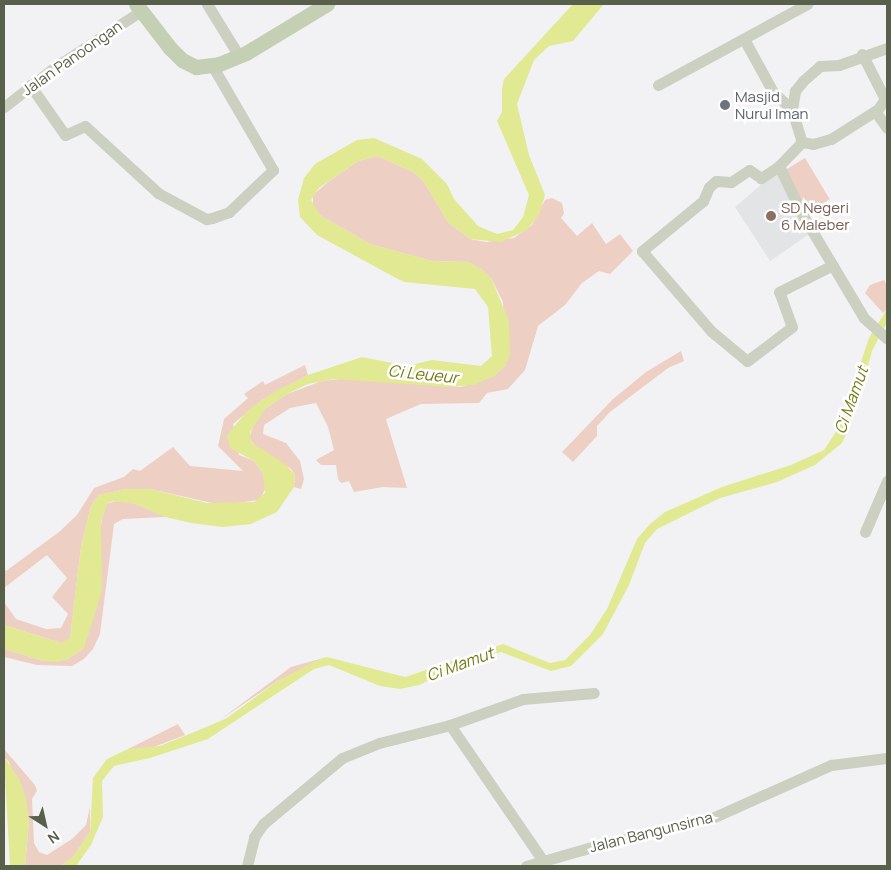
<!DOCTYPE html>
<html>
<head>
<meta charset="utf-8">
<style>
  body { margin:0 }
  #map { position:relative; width:891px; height:870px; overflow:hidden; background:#f2f2f4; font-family:Manrope,sans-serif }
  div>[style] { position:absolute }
  .education>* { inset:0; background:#e3e4e5 }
  .green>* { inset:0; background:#eecfc4; transform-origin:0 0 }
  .water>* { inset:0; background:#e2e993 }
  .minor>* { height:11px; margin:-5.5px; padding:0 5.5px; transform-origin:5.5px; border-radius:5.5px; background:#cbd0c1 }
  .major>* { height:15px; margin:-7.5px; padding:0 7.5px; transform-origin:7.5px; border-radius:7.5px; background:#c5cfb4 }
  .dots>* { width:14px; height:14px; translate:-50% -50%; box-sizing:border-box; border:2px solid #fff; border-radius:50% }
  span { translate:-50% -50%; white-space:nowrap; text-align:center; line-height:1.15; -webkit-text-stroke:5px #fff; paint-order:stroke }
  .street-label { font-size:15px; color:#585f4a }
  .worship-label { font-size:15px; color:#5b616d }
  .left { translate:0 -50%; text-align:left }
  .education-label { font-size:15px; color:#785e54 }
  .water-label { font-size:16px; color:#737b12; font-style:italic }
  .frame { position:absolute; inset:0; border:5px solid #585f4a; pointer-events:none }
  .north { position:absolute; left:20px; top:800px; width:50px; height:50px; -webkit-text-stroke:4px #fff; paint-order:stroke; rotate:145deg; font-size:14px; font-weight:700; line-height:20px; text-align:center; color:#585f4a }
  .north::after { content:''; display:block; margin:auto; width:18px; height:22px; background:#585f4a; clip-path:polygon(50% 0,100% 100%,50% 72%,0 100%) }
</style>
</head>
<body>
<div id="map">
  <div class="education">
    <i style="clip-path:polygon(776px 172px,811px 233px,770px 261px,735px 207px)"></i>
  </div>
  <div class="green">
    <i style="clip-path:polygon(378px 156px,415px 173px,424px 182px,448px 222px,470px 239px,486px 242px,514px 238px,532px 225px,545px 200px,552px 198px,562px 203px,564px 214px,561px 218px,577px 236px,592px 223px,606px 244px,620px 234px,633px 251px,610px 274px,599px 271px,582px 283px,565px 305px,538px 326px,525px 370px,508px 389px,487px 393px,479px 403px,421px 404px,386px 419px,407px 488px,383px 487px,354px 492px,349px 481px,341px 483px,338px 479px,336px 465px,321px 465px,316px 460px,334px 450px,328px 427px,316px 403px,290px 408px,264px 425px,263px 434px,286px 443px,300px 461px,304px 479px,301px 489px,294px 487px,295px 475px,291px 469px,255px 446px,249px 438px,255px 421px,266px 408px,287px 394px,322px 381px,349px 378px,461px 387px,494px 376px,506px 365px,503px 302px,491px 278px,481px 269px,468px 262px,432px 261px,370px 244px,321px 216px,313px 206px,313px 195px,328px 182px,358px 161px)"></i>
    <i style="left:805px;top:158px;width:48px;height:25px;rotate:59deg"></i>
    <i style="clip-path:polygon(884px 280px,887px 285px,887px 308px,883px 313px,865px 293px,870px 285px)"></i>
    <i style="clip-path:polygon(681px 351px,684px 361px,668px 368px,610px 412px,597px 426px,597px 436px,573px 462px,562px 452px,613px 399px,646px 372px)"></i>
    <i style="clip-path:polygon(305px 365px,308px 375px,262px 400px,233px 424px,239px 455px,254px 461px,263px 473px,266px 487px,260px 500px,221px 505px,150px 489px,126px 489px,99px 495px,91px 506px,81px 547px,70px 639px,61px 643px,4px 625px,4px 602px,16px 619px,46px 629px,61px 628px,68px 614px,52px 597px,67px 578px,47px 555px,4px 588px,4px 568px,6px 571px,59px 532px,77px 515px,94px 488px,124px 477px,133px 469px,140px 471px,173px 447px,190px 466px,243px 471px,218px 446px,224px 419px,248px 398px,244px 394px,263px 381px,265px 385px)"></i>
    <i style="clip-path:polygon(118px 500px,136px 504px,165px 517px,123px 519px,114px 524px,100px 634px,93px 649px,84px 659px,72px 666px,37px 665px,4px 657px,4px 649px,44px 661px,66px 660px,84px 648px,103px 511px,107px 504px)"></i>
    <i style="clip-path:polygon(327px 657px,276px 682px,217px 722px,291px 667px)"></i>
    <i style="clip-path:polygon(178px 724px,185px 735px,146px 750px,128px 749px)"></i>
    <i style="clip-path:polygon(4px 749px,35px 785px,37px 791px,32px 799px,34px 843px,39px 852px,47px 855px,72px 839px,86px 825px,90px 807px,90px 832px,73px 857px,61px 866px,25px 866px,29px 822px,9px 762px,4px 757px)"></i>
  </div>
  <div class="water">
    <i style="clip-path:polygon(573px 4px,604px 4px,573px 41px,549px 46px,534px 60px,517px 104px,529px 155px,545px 195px,540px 213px,527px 230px,501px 242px,470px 239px,448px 222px,424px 182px,415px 173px,378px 156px,358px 161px,319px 188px,311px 200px,321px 216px,370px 244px,432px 261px,468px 262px,481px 269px,491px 278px,509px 321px,510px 354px,506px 365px,494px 376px,474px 385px,447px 387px,334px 379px,308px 384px,287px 394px,266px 408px,250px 432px,252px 443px,285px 464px,295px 475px,294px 487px,277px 512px,251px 524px,223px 527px,191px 523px,165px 517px,136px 504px,113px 501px,107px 504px,101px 522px,102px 591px,84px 648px,66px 660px,56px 662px,44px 661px,4px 649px,4px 625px,61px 643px,70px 638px,81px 547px,91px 506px,99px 495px,126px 489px,150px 489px,207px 503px,254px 502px,265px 493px,263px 473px,254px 461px,230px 448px,227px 435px,248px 410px,274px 392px,308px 375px,362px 357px,407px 366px,432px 360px,481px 366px,492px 356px,488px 307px,475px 289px,404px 282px,396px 278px,317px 235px,300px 217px,298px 200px,304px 178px,315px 164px,357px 140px,374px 138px,422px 159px,447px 184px,454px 199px,478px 226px,497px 234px,513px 230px,523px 217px,529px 195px,497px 121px,502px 112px,502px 88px,504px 79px)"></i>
    <i style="clip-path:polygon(887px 309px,887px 322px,872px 351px,854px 416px,842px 443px,815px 465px,777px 482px,720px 498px,657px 529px,645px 543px,629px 585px,603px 634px,571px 666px,551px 671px,501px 652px,465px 663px,419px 685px,400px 689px,380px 686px,329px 665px,314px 669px,208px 739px,150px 758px,114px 766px,102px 781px,103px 817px,91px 845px,76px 866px,61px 866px,73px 857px,90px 832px,93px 778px,107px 759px,128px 749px,160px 746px,204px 728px,227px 718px,276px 682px,317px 660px,327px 657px,405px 677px,503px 644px,550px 663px,565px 660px,590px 635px,607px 609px,637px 539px,650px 524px,665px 512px,722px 487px,791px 465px,824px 450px,839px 427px,869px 338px)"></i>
    <i style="clip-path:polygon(4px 757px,20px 780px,26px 799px,29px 822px,25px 866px,10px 866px)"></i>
  </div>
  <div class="minor">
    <i style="left:207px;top:4px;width:61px;rotate:58.4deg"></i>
    <i style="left:744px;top:39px;width:60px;rotate:61.3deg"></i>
    <i style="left:773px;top:92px;width:26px;rotate:43deg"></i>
    <i style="left:887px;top:48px;width:51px;rotate:160.5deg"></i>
    <i style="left:839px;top:65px;width:19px;rotate:177deg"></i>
    <i style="left:820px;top:66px;width:23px;rotate:139deg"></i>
    <i style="left:803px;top:81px;width:13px;rotate:129deg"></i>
    <i style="left:795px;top:91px;width:19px;rotate:99deg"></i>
    <i style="left:792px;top:110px;width:34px;rotate:73deg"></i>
    <i style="left:802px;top:142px;width:33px;rotate:134deg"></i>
    <i style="left:779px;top:166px;width:53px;rotate:64.4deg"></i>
    <i style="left:802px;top:214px;width:121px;rotate:59.2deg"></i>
    <i style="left:864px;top:318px;width:31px;rotate:42deg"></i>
    <i style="left:862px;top:54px;width:51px;rotate:62.9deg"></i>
    <i style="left:885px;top:99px;width:16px;rotate:125deg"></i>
    <i style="left:30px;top:85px;width:61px;rotate:55deg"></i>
    <i style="left:65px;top:135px;width:22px;rotate:-24deg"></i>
    <i style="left:85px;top:126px;width:99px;rotate:42.5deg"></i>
    <i style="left:158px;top:193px;width:55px;rotate:28.4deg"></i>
    <i style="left:206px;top:219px;width:6px;rotate:-9deg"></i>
    <i style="left:212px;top:218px;width:18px;rotate:-19deg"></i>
    <i style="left:229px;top:212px;width:61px;rotate:-43.7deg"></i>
    <i style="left:273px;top:170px;width:121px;rotate:-120.2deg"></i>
    <i style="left:658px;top:85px;width:170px;rotate:-28.5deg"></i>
    <i style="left:4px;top:107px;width:65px;rotate:-38.1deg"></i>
    <i style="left:55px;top:67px;width:103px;rotate:-33.1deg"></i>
    <i style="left:802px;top:142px;width:11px;rotate:10deg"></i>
    <i style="left:813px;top:144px;width:19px;rotate:-16deg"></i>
    <i style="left:831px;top:139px;width:52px;rotate:-32.5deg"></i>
    <i style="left:875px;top:111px;width:21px;rotate:55deg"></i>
    <i style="left:779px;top:166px;width:22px;rotate:146deg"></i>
    <i style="left:761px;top:178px;width:14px;rotate:-146deg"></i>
    <i style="left:749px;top:170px;width:22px;rotate:146deg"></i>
    <i style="left:731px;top:182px;width:15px;rotate:-176deg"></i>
    <i style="left:716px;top:181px;width:9px;rotate:139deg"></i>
    <i style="left:709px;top:187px;width:15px;rotate:113deg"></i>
    <i style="left:703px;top:201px;width:79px;rotate:140.7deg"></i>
    <i style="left:642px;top:251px;width:106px;rotate:49.2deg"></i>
    <i style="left:711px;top:331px;width:47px;rotate:39.8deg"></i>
    <i style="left:747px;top:361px;width:56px;rotate:-37.1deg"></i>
    <i style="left:792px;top:327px;width:37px;rotate:-110deg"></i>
    <i style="left:779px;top:292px;width:60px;rotate:-26.6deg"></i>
    <i style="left:865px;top:532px;width:56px;rotate:-66.7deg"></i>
    <i style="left:450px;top:725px;width:165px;rotate:55.6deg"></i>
    <i style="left:247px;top:866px;width:30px;rotate:-76deg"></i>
    <i style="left:254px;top:837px;width:16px;rotate:-55deg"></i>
    <i style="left:263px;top:824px;width:103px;rotate:-39.9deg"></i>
    <i style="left:342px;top:758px;width:40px;rotate:-22deg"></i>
    <i style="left:379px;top:743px;width:73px;rotate:-14.2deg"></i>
    <i style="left:450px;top:725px;width:77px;rotate:-19.6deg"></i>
    <i style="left:523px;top:699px;width:71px;rotate:-4.8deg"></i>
    <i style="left:526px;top:866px;width:69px;rotate:-16.1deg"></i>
    <i style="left:592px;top:847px;width:121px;rotate:-13.3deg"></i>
    <i style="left:710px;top:819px;width:133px;rotate:-24.1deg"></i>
    <i style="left:831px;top:765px;width:56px;rotate:-7.1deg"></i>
  </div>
  <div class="major">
    <i style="left:136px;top:4px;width:56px;rotate:52.3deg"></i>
    <i style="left:170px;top:48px;width:17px;rotate:45deg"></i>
    <i style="left:182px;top:60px;width:16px;rotate:27deg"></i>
    <i style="left:196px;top:67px;width:23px;rotate:-7deg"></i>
    <i style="left:219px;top:64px;width:29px;rotate:-22deg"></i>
    <i style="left:246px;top:53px;width:95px;rotate:-31.2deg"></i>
  </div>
  <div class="dots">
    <i style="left:725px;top:105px;background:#6b7280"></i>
    <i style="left:771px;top:216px;background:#8d6e63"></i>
  </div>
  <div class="street-label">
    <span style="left:72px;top:58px;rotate:-35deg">Jalan Panoongan</span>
    <span style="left:651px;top:832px;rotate:-14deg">Jalan Bangunsirna</span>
  </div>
  <div class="worship-label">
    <span class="left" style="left:735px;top:105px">Masjid<br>Nurul Iman</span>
  </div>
  <div class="education-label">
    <span class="left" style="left:781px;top:216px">SD Negeri<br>6 Maleber</span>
  </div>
  <div class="water-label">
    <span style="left:423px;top:374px;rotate:6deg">Ci Leueur</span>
    <span style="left:851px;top:400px;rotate:-70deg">Ci Mamut</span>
    <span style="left:460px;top:664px;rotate:-20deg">Ci Mamut</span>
  </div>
  <div class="frame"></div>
  <div class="north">N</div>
</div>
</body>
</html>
